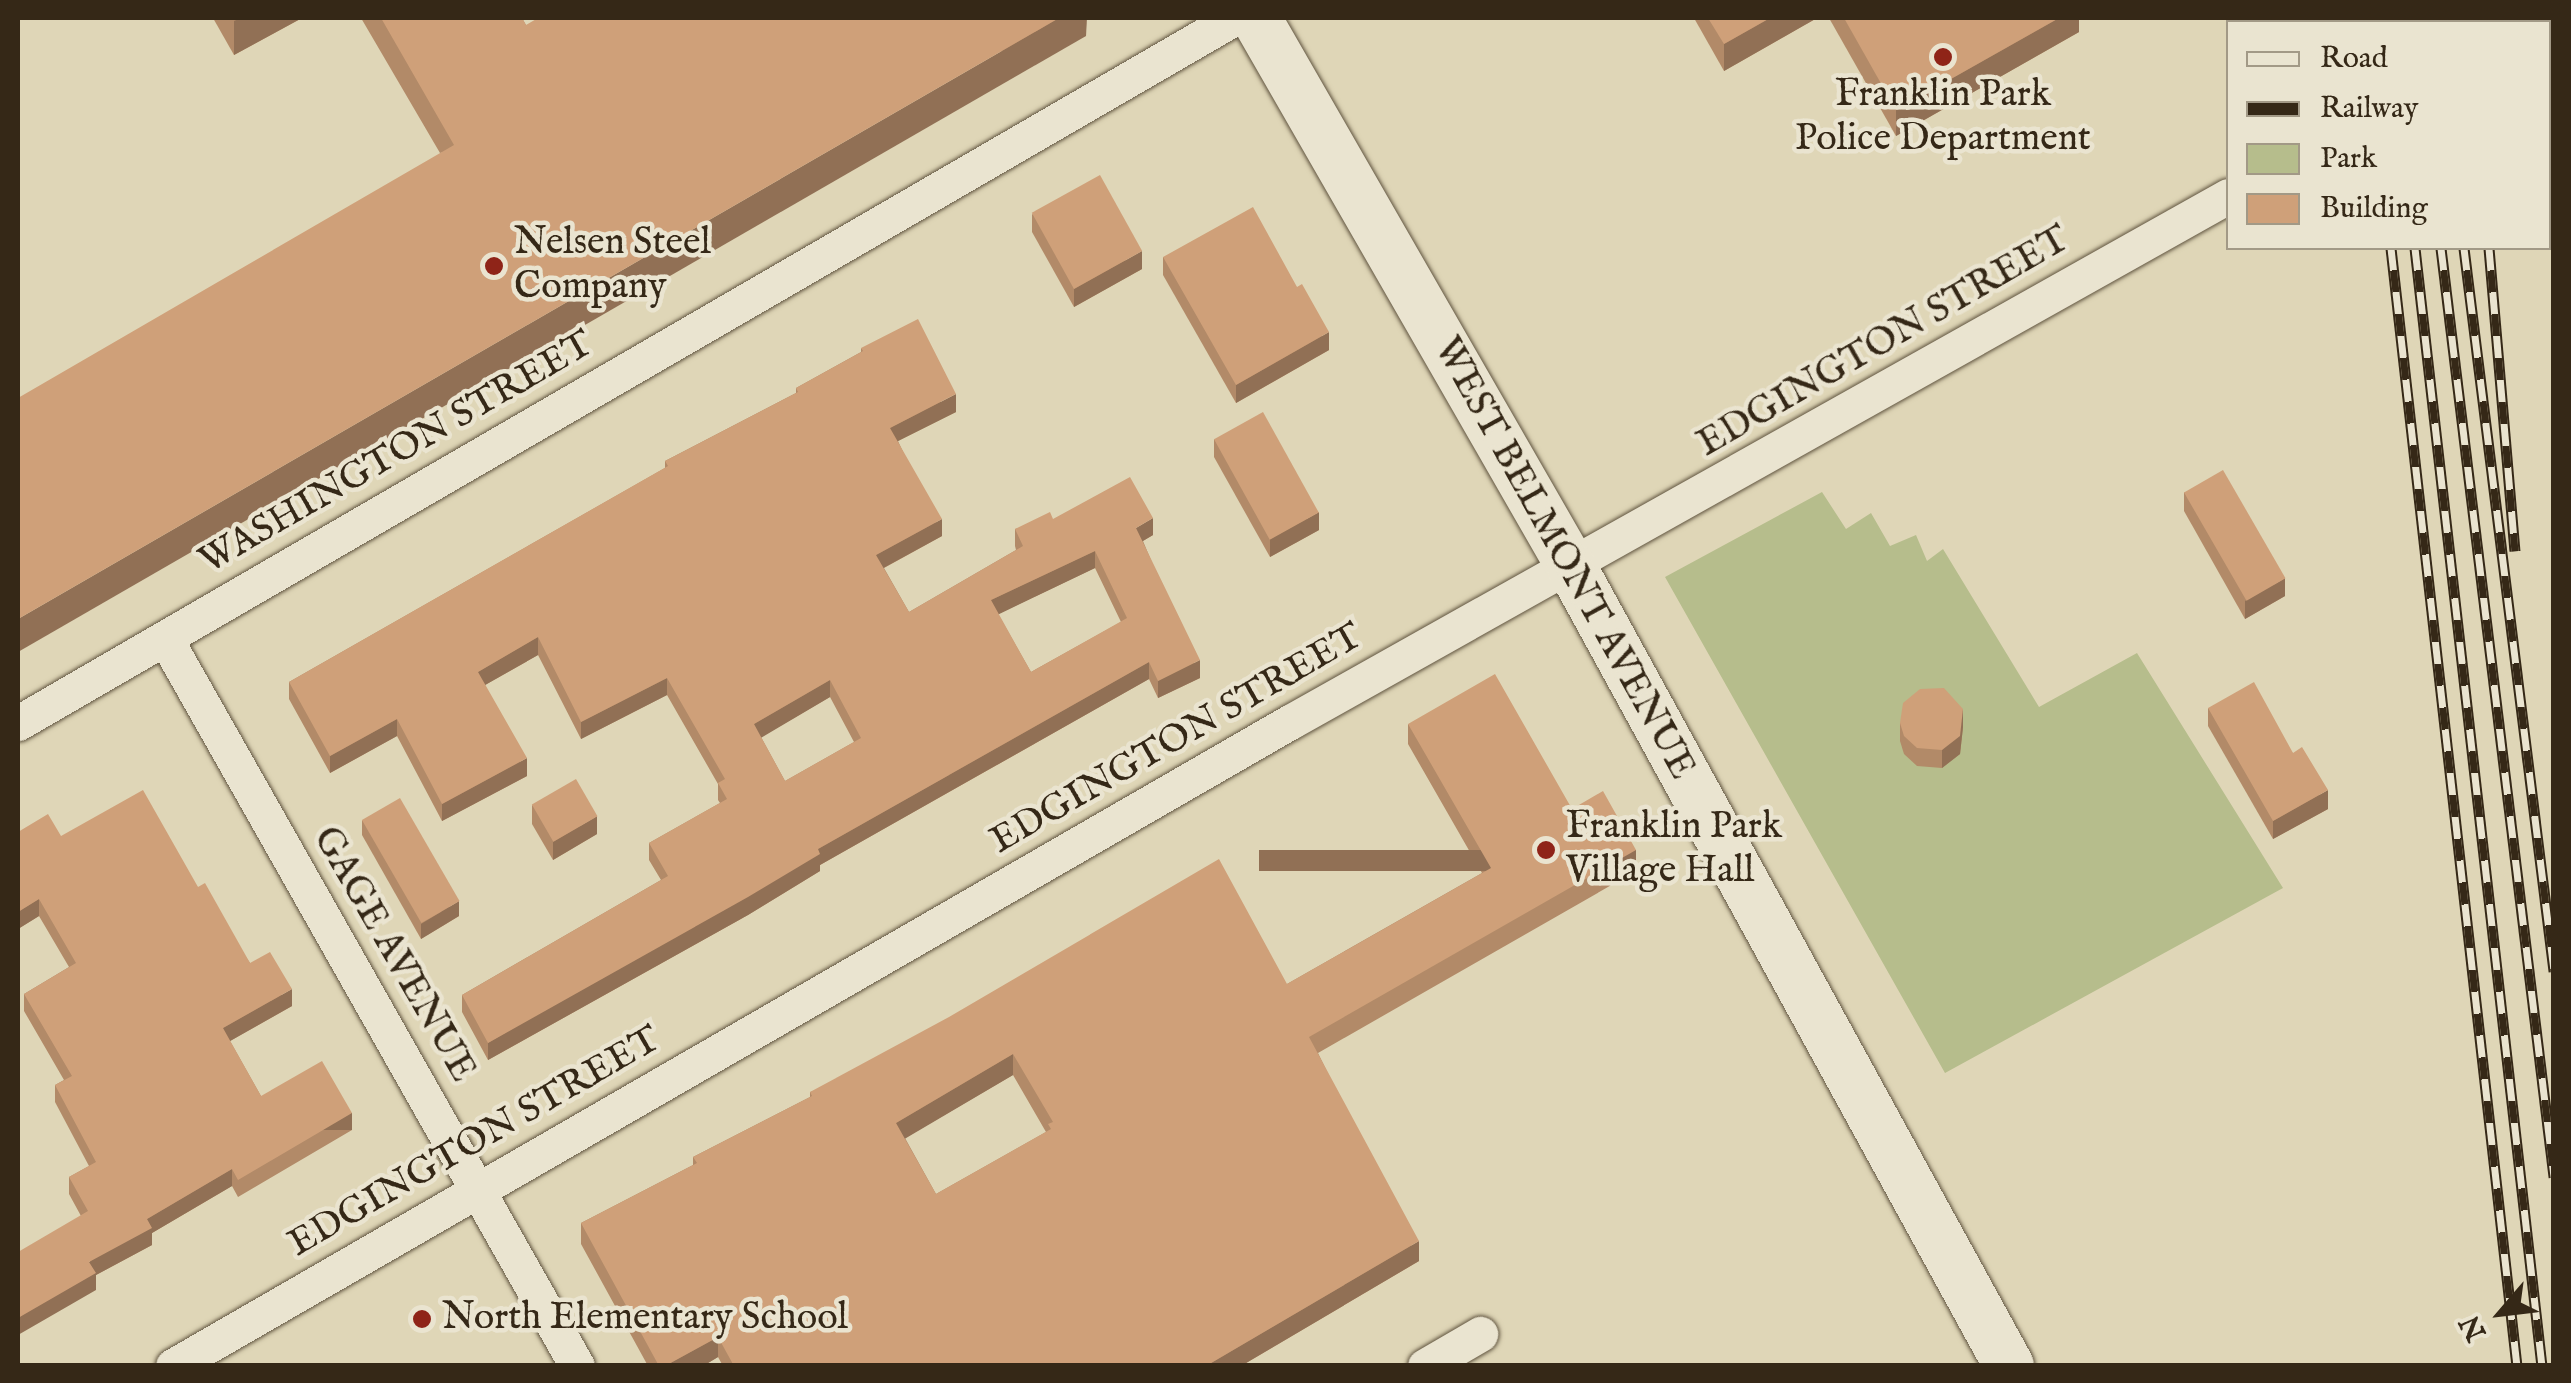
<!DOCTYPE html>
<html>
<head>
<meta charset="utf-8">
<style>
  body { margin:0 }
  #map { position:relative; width:2571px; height:1383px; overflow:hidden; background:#dfd6b7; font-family:"IM FELL English",serif }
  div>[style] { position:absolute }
  .green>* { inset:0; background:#b6bd8c }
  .roads { filter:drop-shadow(0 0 2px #60543f) drop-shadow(0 0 2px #60543f) }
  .street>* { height:35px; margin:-17.5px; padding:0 17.5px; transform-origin:17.5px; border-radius:17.5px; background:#eae4d0 }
  .secondary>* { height:50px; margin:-25px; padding:0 25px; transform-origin:25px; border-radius:25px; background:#eae4d0 }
  .rail>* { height:11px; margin-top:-5.5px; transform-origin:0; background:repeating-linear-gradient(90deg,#eae4d0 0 22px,#352817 0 44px); box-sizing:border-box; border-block:2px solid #352817 }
  .wall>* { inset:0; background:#b28a68 }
  .shaded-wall>* { inset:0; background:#917055; transform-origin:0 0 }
  .building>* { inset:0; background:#cfa079; transform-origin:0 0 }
  .dots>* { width:28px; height:28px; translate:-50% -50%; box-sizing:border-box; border:5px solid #eae4d0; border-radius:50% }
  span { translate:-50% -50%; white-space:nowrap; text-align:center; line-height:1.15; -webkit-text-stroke:9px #eae4d0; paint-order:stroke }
  .poi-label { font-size:38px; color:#352817 }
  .left { translate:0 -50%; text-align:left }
  .street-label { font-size:38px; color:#352817 }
  .frame { position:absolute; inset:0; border:20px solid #352817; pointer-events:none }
  .legend { position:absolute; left:2226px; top:20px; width:325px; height:230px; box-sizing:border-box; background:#eae4d0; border:2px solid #a29986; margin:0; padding:12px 18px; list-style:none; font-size:30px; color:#352817 }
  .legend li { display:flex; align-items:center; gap:20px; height:50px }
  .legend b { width:50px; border:2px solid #a29986 }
  .north { position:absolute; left:2451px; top:1263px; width:100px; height:100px; -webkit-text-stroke:8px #eae4d0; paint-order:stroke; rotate:242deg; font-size:28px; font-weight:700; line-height:40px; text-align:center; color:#352817 }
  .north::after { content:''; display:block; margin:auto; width:35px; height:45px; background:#352817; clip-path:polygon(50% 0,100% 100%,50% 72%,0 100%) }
</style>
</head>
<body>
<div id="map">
  <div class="green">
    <i style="clip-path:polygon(1822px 492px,1846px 529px,1871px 513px,1890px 546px,1916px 535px,1927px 561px,1943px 549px,2039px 707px,2137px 653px,2283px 888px,1945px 1073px,1665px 577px)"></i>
  </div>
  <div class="roads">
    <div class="street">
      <i style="left:2517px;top:22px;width:9px;rotate:-27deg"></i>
      <i style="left:165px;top:638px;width:836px;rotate:60.49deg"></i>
      <i style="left:18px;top:723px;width:1406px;rotate:-30.1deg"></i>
      <i style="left:173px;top:1366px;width:1289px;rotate:-29.97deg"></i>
      <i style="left:1290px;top:722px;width:1075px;rotate:-29.28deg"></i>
      <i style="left:1425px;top:1366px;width:64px;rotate:-30.2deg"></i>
    </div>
    <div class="secondary">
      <i style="left:1256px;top:18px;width:634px;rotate:60.12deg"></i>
      <i style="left:1572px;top:568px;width:910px;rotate:61.29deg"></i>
    </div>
  </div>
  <div class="rail">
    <i style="left:2363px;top:18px;width:4px;rotate:76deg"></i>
    <i style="left:2389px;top:18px;width:4px;rotate:90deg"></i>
    <i style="left:2414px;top:18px;width:4px;rotate:90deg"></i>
    <i style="left:2440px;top:18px;width:4px;rotate:90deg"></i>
    <i style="left:2465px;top:18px;width:4px;rotate:76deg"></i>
    <i style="left:2391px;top:248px;width:1125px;rotate:83.57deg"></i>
    <i style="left:2415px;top:248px;width:1125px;rotate:83.52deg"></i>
    <i style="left:2441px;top:248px;width:936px;rotate:83.06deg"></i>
    <i style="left:2464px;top:248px;width:729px;rotate:82.9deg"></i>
    <i style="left:2489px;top:248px;width:304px;rotate:85.1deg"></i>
  </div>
  <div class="wall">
    <i style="clip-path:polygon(213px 18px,302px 18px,234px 55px)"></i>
    <i style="clip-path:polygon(361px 18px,522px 18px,526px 25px,1086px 18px,1086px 36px,440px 153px)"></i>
    <i style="clip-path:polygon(1694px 18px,1817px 18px,1724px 71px)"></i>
    <i style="clip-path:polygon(1829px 18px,2079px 18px,2079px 32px,1896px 136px)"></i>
    <i style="clip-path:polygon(1032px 214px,1142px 269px,1074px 307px,1032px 232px)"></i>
    <i style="clip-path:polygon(1163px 257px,1297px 287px,1329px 350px,1236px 403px,1163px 275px)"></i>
    <i style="clip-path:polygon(evenodd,861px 348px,956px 412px,898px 441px,942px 536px,884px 568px,909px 612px,1016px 550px,1015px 546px,1015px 529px,1053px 519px,1153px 535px,1143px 541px,1200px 678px,1158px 698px,1149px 679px,820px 865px,820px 871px,748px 915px,488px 1060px,462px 1012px,462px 995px,661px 880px,649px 860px,649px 843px,720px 803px,718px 800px,718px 784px,667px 695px,581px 739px,538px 655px,485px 685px,527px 776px,442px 821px,397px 736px,330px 773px,289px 699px,289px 682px,665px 468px,665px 461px,796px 393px,796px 388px,861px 352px,861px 348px,1095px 568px,1121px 622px,1031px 672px,998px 614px,1095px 568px,861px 348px,830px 697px,854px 742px,785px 781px,761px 737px,830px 697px)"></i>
    <i style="clip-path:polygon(1214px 439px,1319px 530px,1270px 557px,1214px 457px)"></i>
    <i style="clip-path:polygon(2184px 492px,2285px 596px,2245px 619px,2184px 511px)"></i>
    <i style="clip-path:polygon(2208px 708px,2293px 753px,2328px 809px,2273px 839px,2208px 726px)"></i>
    <i style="clip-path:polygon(1900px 723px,1963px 727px,1960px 754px,1942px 768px,1917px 766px,1904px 754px,1900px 741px)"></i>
    <i style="clip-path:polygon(evenodd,1408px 724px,1572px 809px,1636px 871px,1318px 1053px,1419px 1261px,1241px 1366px,723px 1366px,718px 1357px,703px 1366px,648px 1366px,581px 1244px,581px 1223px,693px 1165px,693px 1157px,810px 1097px,810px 1092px,1287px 984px,1482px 873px,1408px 744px,1408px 724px,1013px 1075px,1046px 1132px,936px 1194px,905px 1138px,1013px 1075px)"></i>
    <i style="clip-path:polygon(532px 805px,597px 834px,553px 860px,532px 824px)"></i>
    <i style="clip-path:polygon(362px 820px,459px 916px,421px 939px,362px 835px)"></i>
    <i style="clip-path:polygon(18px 832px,61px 836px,198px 887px,250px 963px,292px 1006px,230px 1041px,261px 1096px,352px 1130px,238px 1197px,232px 1186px,152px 1233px,152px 1245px,96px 1275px,96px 1290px,81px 1216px,69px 1194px,69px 1177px,89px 1166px,55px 1102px,55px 1085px,64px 1080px,24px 1011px,24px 994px,69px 967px,39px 916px,18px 929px)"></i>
  </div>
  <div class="shaded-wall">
    <i style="clip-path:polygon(241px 18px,302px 18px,234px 55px,234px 21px)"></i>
    <i style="clip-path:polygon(1059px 18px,1087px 18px,1086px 36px,18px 652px,18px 619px)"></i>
    <i style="clip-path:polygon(1770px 18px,1817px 18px,1724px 71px,1724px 44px)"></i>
    <i style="clip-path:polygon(2059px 18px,2079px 18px,2079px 32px,1896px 136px,1896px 110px)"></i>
    <i style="clip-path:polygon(1142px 251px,1142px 269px,1074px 307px,1074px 289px)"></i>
    <i style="clip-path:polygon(1329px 332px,1329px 350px,1236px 403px,1236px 385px)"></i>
    <i style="clip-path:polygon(956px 394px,956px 412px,890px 445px,890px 428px)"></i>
    <i style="clip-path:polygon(1319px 512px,1319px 530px,1270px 557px,1270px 539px)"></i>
    <i style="clip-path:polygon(1153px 518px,1153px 535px,1136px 545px,1136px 528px)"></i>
    <i style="clip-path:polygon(942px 519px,942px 536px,876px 572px,876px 555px)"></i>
    <i style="clip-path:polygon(1095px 551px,1095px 568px,991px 618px,991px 600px)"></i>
    <i style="clip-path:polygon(2285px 578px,2285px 596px,2245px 619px,2245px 601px)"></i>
    <i style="clip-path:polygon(538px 637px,538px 655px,478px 689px,478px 672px)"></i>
    <i style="clip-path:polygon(1200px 660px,1200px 678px,1158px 698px,1158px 681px)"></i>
    <i style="clip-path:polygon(1149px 662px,1149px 679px,820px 865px,820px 871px,748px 915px,488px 1060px,488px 1043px,818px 849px)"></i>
    <i style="clip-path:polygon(667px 678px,667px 695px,581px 739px,581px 722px)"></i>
    <i style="clip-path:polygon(830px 680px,830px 697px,754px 742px,754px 724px)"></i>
    <i style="clip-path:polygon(1963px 709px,1963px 727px,1960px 754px,1942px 768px,1942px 750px)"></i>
    <i style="clip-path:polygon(397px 719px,397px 736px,330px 773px,330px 756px)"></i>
    <i style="clip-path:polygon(527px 758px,527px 776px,442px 821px,442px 804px)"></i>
    <i style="clip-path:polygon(2328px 790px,2328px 809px,2273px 839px,2273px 821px)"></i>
    <i style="clip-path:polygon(597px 816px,597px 834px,553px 860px,553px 842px)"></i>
    <i style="left:1636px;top:850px;width:21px;height:377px;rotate:90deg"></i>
    <i style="clip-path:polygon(39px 899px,39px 916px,18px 929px,18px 912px)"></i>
    <i style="clip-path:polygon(459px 901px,459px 916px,421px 939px,421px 924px)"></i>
    <i style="clip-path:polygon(292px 989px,292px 1006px,223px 1045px,223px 1028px)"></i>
    <i style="clip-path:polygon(1013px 1054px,1013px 1075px,896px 1144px,896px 1123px)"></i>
    <i style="left:352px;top:1113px;width:17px;height:132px;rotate:90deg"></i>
    <i style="clip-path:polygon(232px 1169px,232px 1186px,152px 1233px,152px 1245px,96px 1275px,96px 1290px,18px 1335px,18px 1318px,89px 1262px,147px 1219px)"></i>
    <i style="clip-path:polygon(1419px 1241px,1419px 1261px,1241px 1366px,1206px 1366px)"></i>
    <i style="clip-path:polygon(718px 1337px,718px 1357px,703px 1366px,665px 1366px)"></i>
  </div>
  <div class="building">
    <i style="clip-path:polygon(381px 18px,522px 18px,526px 25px,538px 18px,1059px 18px,18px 619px,18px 398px,454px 145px)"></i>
    <i style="clip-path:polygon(1708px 18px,1770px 18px,1724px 44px)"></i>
    <i style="clip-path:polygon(1844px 18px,2059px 18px,1896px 110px)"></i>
    <i style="left:1100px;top:175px;width:87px;height:78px;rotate:61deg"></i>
    <i style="clip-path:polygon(1253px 207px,1297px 287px,1302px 284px,1329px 332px,1236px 385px,1163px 257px)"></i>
    <i style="clip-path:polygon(evenodd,918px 319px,956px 394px,890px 428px,942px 519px,876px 555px,909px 612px,1023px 546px,1015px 529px,1050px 512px,1053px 519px,1130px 477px,1153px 518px,1136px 528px,1200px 660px,1158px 681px,1149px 662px,818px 849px,820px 854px,748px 897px,488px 1043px,462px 995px,668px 876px,649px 843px,727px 799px,718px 783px,725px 779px,667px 678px,581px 722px,538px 637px,478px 672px,527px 758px,442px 804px,397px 719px,330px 756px,289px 682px,668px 466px,665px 461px,798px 392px,796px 388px,863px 351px,861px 348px,918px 319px,1095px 551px,1127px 618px,1031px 672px,991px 600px,1095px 551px,918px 319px,830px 680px,861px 738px,785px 781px,754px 724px,830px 680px)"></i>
    <i style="left:1263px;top:412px;width:115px;height:56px;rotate:61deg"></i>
    <i style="left:2223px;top:470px;width:125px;height:45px;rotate:60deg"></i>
    <i style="clip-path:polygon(evenodd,1495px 674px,1572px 809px,1603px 791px,1636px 850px,1309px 1037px,1419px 1241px,1206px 1366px,734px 1366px,718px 1337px,665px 1366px,659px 1366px,581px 1223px,697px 1163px,693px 1157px,812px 1096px,810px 1092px,949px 1017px,1219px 859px,1287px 984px,1491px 868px,1408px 724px,1495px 674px,1013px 1054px,1053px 1122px,1048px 1124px,1051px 1129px,936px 1194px,896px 1123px,1013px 1054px)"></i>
    <i style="clip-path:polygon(2254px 682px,2293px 753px,2302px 747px,2328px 790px,2273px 821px,2208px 708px)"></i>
    <i style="clip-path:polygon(1944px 688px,1963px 709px,1960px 736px,1942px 750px,1917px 748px,1904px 736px,1900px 723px,1903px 703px,1920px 689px)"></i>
    <i style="left:576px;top:779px;width:43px;height:51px;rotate:60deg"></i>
    <i style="clip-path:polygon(143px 790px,198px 887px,205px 883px,250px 963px,270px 952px,292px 989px,223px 1028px,261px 1096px,322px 1061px,352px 1113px,238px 1180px,232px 1169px,147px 1219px,152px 1228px,89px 1262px,96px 1273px,18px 1318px,18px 1252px,88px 1211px,69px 1177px,96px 1162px,55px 1085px,72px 1076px,24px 994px,76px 963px,39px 899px,18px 912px,18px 832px,48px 814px,61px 836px)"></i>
    <i style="left:400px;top:798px;width:119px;height:44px;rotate:60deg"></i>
  </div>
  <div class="dots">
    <i style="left:1943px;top:57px;background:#8f2418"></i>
    <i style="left:494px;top:266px;background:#8f2418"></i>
    <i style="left:1546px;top:850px;background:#8f2418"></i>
    <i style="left:422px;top:1319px;background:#8f2418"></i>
  </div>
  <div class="poi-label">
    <span style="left:1943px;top:118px">Franklin Park<br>Police Department</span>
    <span class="left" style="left:514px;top:266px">Nelsen Steel<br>Company</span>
    <span class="left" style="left:1566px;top:850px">Franklin Park<br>Village Hall</span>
    <span class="left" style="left:442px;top:1319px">North Elementary School</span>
  </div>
  <div class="street-label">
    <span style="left:1884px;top:343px;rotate:-30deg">EDGINGTON STREET</span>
    <span style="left:397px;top:454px;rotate:-30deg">WASHINGTON STREET</span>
    <span style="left:1563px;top:559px;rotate:61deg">WEST BELMONT AVENUE</span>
    <span style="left:1177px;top:740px;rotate:-30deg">EDGINGTON STREET</span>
    <span style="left:393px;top:955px;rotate:60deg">GAGE AVENUE</span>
    <span style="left:475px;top:1143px;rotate:-30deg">EDGINGTON STREET</span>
  </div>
  <div class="frame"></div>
  <ul class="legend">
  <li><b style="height:12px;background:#eae4d0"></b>Road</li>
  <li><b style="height:12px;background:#352817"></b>Railway</li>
  <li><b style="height:28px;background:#b6bd8c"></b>Park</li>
  <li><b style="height:28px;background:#cfa079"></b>Building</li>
  </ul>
  <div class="north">N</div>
</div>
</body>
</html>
